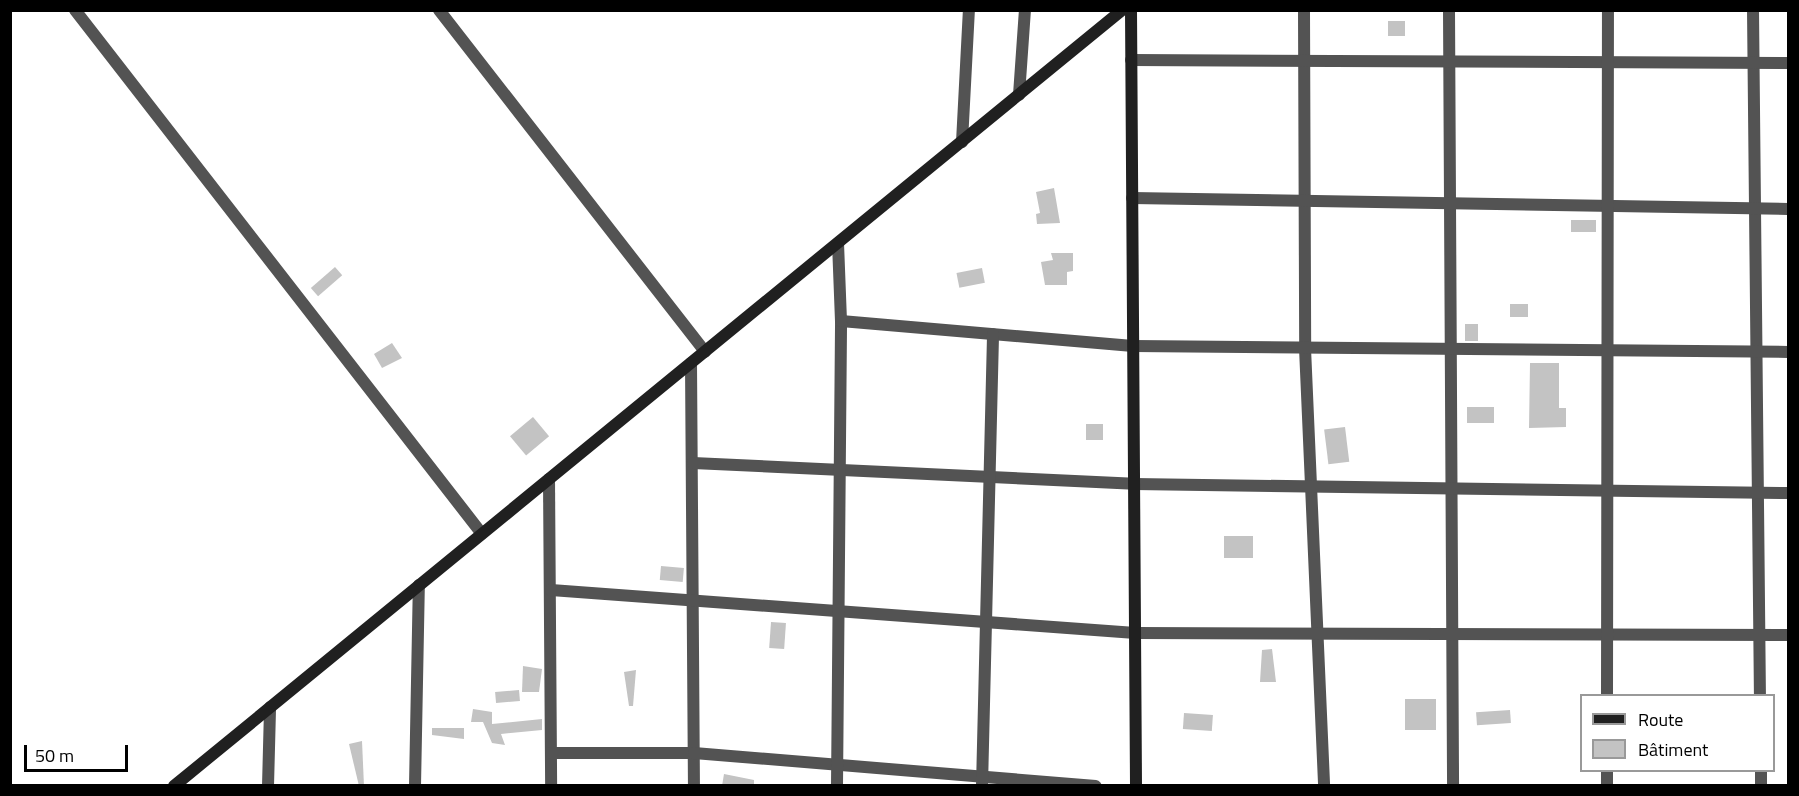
<!DOCTYPE html>
<html>
<head>
<meta charset="utf-8">
<style>
  body { margin:0 }
  #map { position:relative; width:1799px; height:796px; overflow:hidden; background:#fff; font-family:"Titillium Web",sans-serif }
  div>[style] { position:absolute }
  .building>* { inset:0; background:#c3c3c3; transform-origin:0 0 }
  .street>* { height:12px; margin:-6px; padding:0 6px; transform-origin:6px; border-radius:6px; background:#535353 }
  .secondary>* { height:12px; margin:-6px; padding:0 6px; transform-origin:6px; border-radius:6px; background:#202020 }
  span { translate:-50% -50%; white-space:nowrap; text-align:center; line-height:1.15; -webkit-text-stroke:5px #fff; paint-order:stroke }
  .frame { position:absolute; inset:0; border:12px solid #000; pointer-events:none }
  .legend { position:absolute; left:1580px; top:694px; width:195px; height:78px; box-sizing:border-box; background:#fff; border:2px solid #999; margin:0; padding:8px 10px; list-style:none; font-size:18px; color:#000 }
  .legend li { display:flex; align-items:center; gap:12px; height:30px }
  .legend b { width:30px; border:2px solid #999 }
  .scale { position:absolute; left:24px; top:745px; width:104px; height:27px; box-sizing:border-box; border:3px solid #000; border-top:0; padding-left:8px; font-size:18px; line-height:21px; white-space:nowrap; color:#000; -webkit-text-stroke:4px #fff; paint-order:stroke }
</style>
</head>
<body>
<div id="map">
  <div class="building">
    <i style="left:1388px;top:21px;width:17px;height:15px"></i>
    <i style="clip-path:polygon(1054px 188px,1060px 223px,1037px 224px,1036px 214px,1040px 213px,1036px 192px)"></i>
    <i style="left:1571px;top:220px;width:25px;height:12px"></i>
    <i style="clip-path:polygon(1051px 253px,1073px 253px,1073px 271px,1067px 272px,1067px 285px,1045px 285px,1041px 262px,1053px 260px)"></i>
    <i style="left:335px;top:267px;width:11px;height:32px;rotate:49deg"></i>
    <i style="left:982px;top:268px;width:15px;height:26px;rotate:79deg"></i>
    <i style="left:1510px;top:304px;width:18px;height:13px"></i>
    <i style="left:1465px;top:324px;width:13px;height:17px"></i>
    <i style="clip-path:polygon(392px 343px,402px 358px,382px 368px,374px 354px)"></i>
    <i style="clip-path:polygon(1530px 363px,1559px 363px,1559px 408px,1566px 408px,1566px 427px,1529px 428px)"></i>
    <i style="left:1467px;top:407px;width:27px;height:16px"></i>
    <i style="left:533px;top:417px;width:25px;height:30px;rotate:50deg"></i>
    <i style="left:1086px;top:424px;width:17px;height:16px"></i>
    <i style="left:1345px;top:427px;width:35px;height:21px;rotate:83deg"></i>
    <i style="left:1224px;top:536px;width:29px;height:22px"></i>
    <i style="left:661px;top:566px;width:23px;height:14px;rotate:5deg"></i>
    <i style="left:771px;top:622px;width:15px;height:26px;rotate:4deg"></i>
    <i style="clip-path:polygon(1272px 649px,1276px 682px,1260px 682px,1262px 650px)"></i>
    <i style="clip-path:polygon(523px 666px,542px 669px,539px 692px,522px 692px)"></i>
    <i style="clip-path:polygon(636px 670px,633px 706px,629px 706px,624px 672px)"></i>
    <i style="left:519px;top:690px;width:11px;height:24px;rotate:85deg"></i>
    <i style="left:1436px;top:699px;width:31px;height:31px;rotate:90deg"></i>
    <i style="clip-path:polygon(473px 709px,492px 712px,492px 724px,542px 719px,542px 730px,501px 734px,505px 745px,492px 743px,483px 722px,471px 722px)"></i>
    <i style="left:1510px;top:710px;width:13px;height:34px;rotate:86deg"></i>
    <i style="left:1184px;top:713px;width:29px;height:16px;rotate:4deg"></i>
    <i style="clip-path:polygon(432px 728px,464px 728px,464px 739px,432px 735px)"></i>
    <i style="clip-path:polygon(362px 741px,364px 786px,359px 786px,349px 744px)"></i>
    <i style="clip-path:polygon(724px 774px,754px 780px,754px 786px,722px 786px)"></i>
  </div>
  <div class="street">
    <i style="left:75px;top:10px;width:663px;rotate:52.16deg"></i>
    <i style="left:439px;top:10px;width:433px;rotate:52.1deg"></i>
    <i style="left:1304px;top:10px;width:338px;rotate:89.8deg"></i>
    <i style="left:1305px;top:348px;width:438px;rotate:87.5deg"></i>
    <i style="left:1449px;top:10px;width:776px;rotate:89.7deg"></i>
    <i style="left:1753px;top:10px;width:686px;rotate:89.42deg"></i>
    <i style="left:1131px;top:60px;width:657px;rotate:0.26deg"></i>
    <i style="left:1019px;top:95px;width:85px;rotate:-86deg"></i>
    <i style="left:962px;top:142px;width:132px;rotate:-87deg"></i>
    <i style="left:1132px;top:198px;width:656px;rotate:0.96deg"></i>
    <i style="left:841px;top:321px;width:293px;rotate:4.9deg"></i>
    <i style="left:1133px;top:346px;width:655px;rotate:0.52deg"></i>
    <i style="left:691px;top:363px;width:423px;rotate:89.6deg"></i>
    <i style="left:693px;top:463px;width:441px;rotate:2.7deg"></i>
    <i style="left:1134px;top:484px;width:654px;rotate:0.79deg"></i>
    <i style="left:549px;top:479px;width:307px;rotate:89.6deg"></i>
    <i style="left:551px;top:590px;width:586px;rotate:4.21deg"></i>
    <i style="left:1135px;top:633px;width:653px;rotate:0.18deg"></i>
    <i style="left:1607px;top:696px;width:686px;rotate:-89.92deg"></i>
    <i style="left:551px;top:753px;width:143px"></i>
    <i style="left:694px;top:753px;width:403px;rotate:4.7deg"></i>
    <i style="left:1761px;top:770px;width:16px;rotate:90deg"></i>
    <i style="left:268px;top:786px;width:79px;rotate:-88.5deg"></i>
    <i style="left:415px;top:786px;width:201px;rotate:-88.9deg"></i>
    <i style="left:837px;top:786px;width:465px;rotate:-89.5deg"></i>
    <i style="left:841px;top:321px;width:78px;rotate:-92.2deg"></i>
    <i style="left:982px;top:786px;width:452px;rotate:-88.6deg"></i>
    <i style="left:1607px;top:786px;width:16px;rotate:-90deg"></i>
  </div>
  <div class="secondary">
    <i style="left:1131px;top:10px;width:776px;rotate:89.63deg"></i>
    <i style="left:174px;top:786px;width:1225px;rotate:-39.3deg"></i>
  </div>
  <div class="frame"></div>
  <ul class="legend">
  <li><b style="height:8px;background:#202020"></b>Route</li>
  <li><b style="height:16px;background:#c3c3c3"></b>Bâtiment</li>
  </ul>
  <div class="scale">50 m</div>
</div>
</body>
</html>
